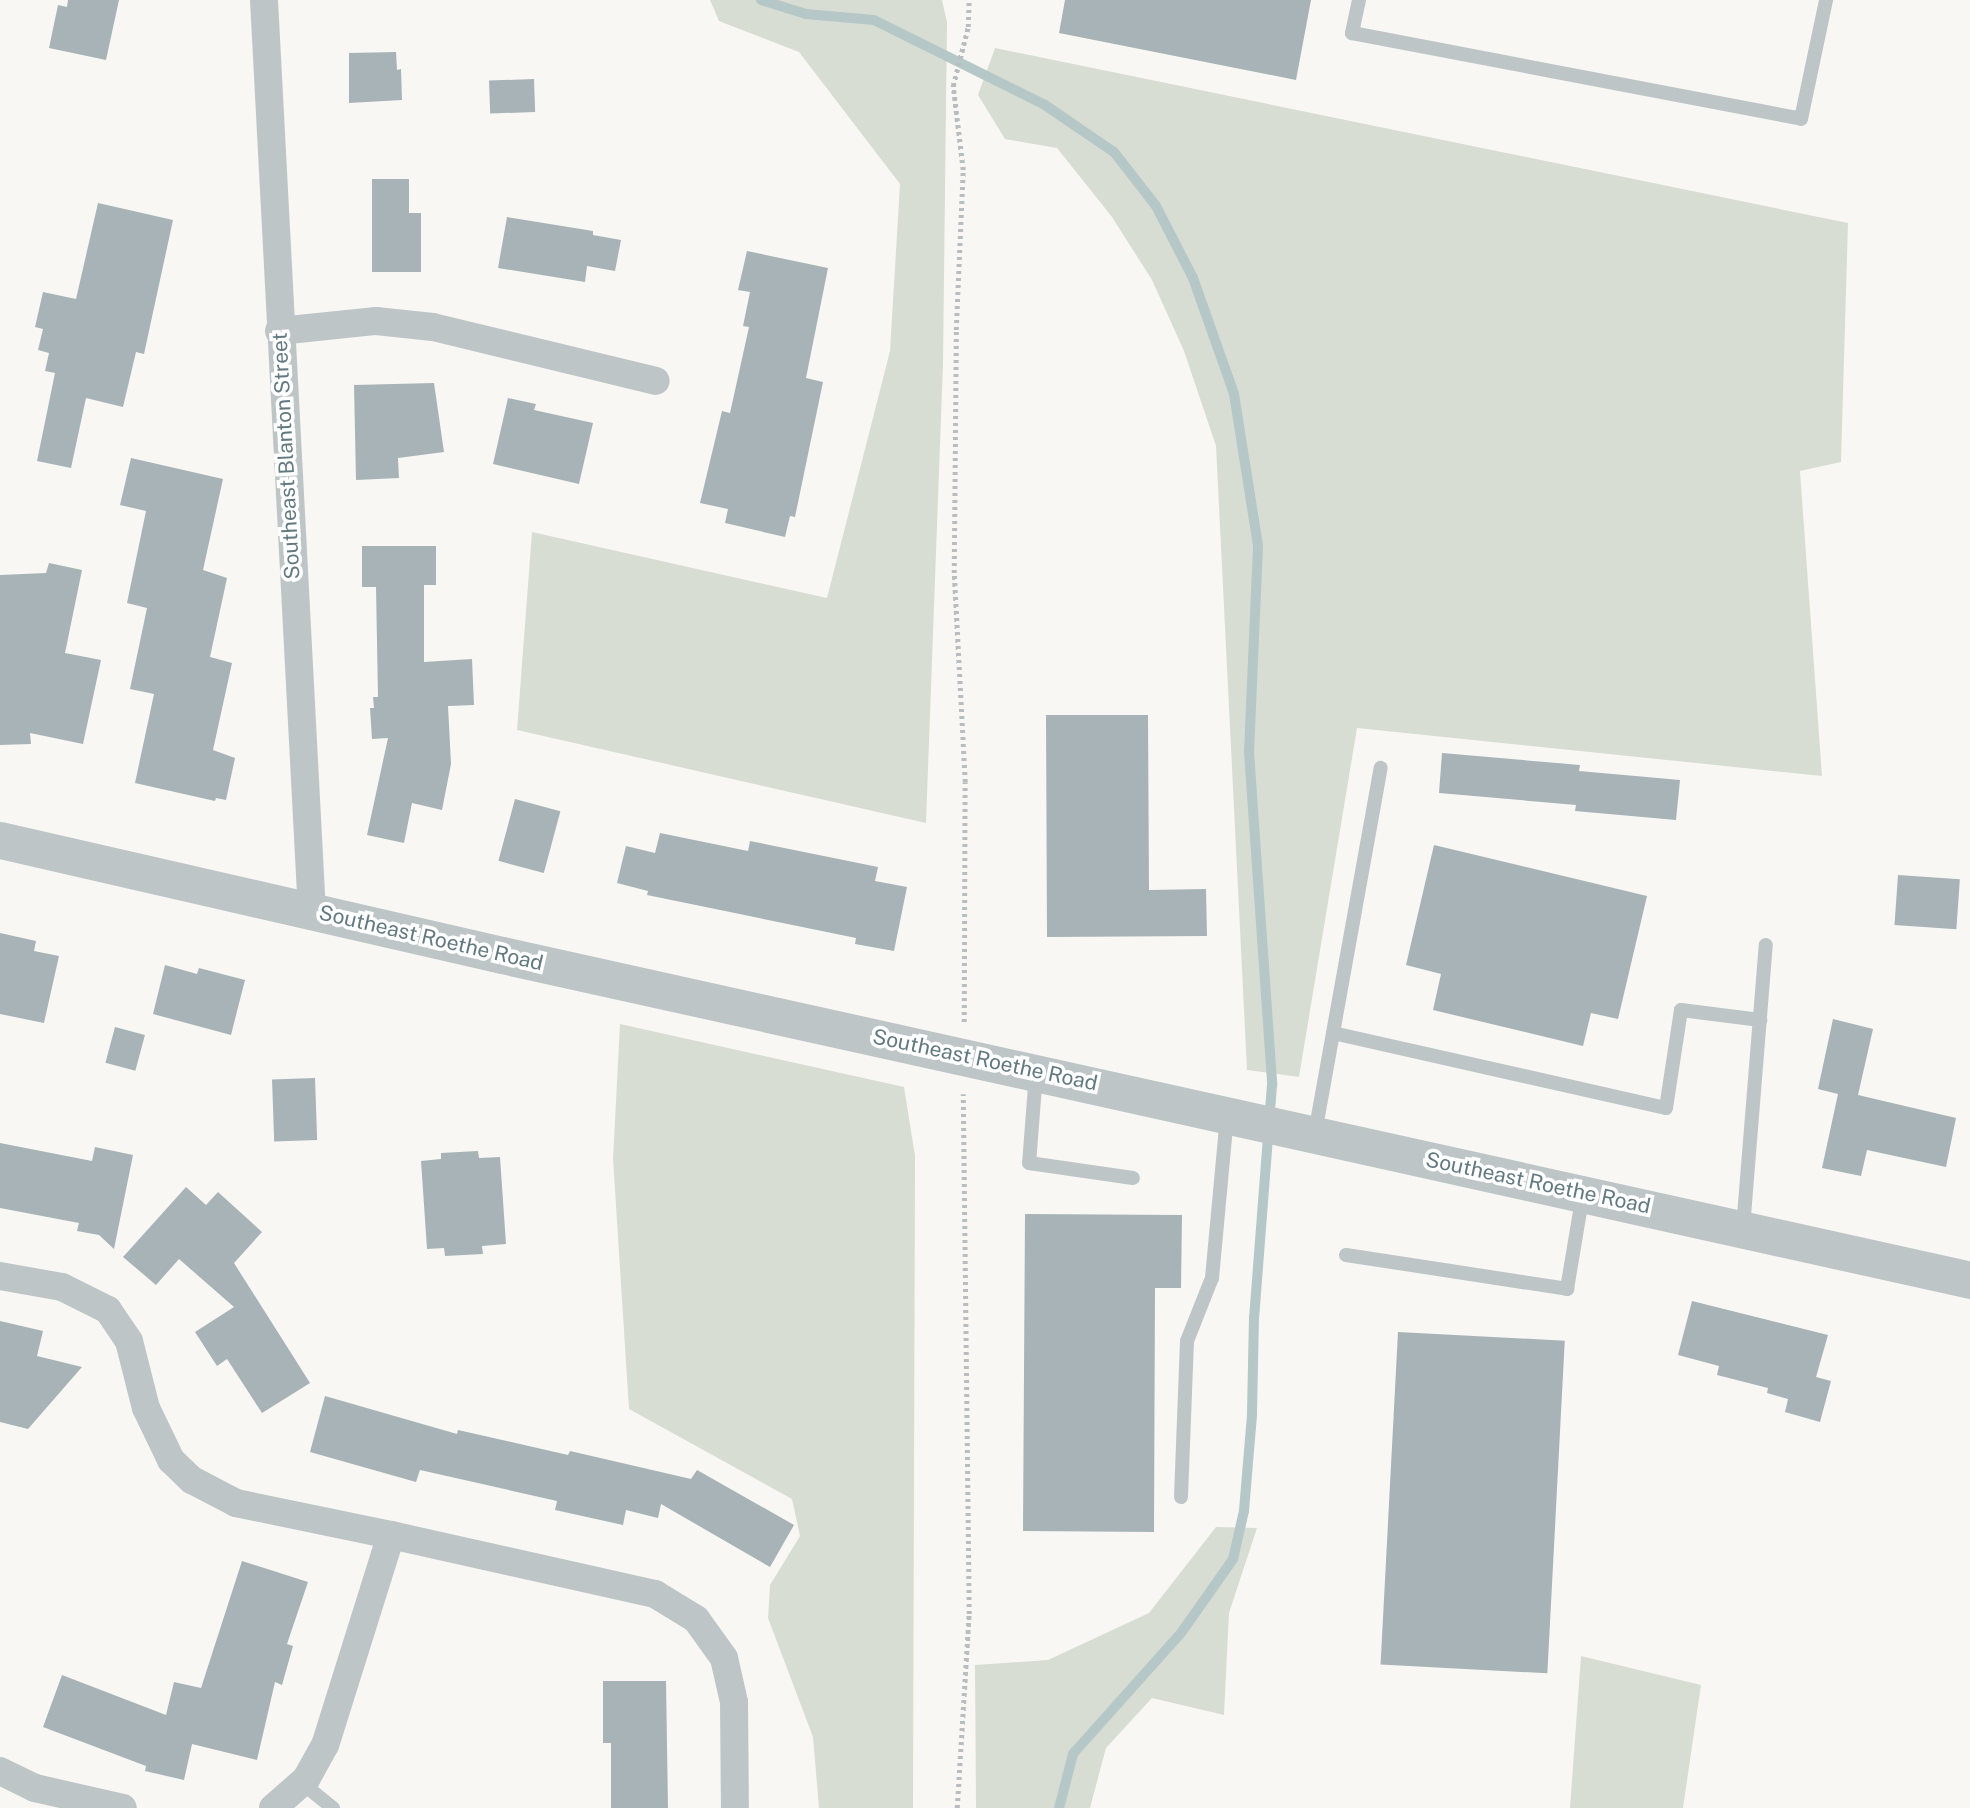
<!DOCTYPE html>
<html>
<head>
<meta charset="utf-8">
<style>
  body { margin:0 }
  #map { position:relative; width:1970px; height:1808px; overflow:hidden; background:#f8f7f4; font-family:"Public Sans",sans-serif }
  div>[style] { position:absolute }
  .green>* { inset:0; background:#d8ddd3 }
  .stream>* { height:10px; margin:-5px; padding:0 5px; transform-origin:5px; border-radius:5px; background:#b5c7c7 }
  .building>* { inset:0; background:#a7b3b6; transform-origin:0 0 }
  .path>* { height:4.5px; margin-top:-2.25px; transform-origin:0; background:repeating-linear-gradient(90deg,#b8bdbf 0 3.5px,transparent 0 7px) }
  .service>* { height:14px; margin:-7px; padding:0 7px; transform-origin:7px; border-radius:7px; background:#bec5c7 }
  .minor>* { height:28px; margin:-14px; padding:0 14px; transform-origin:14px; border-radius:14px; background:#bec5c7 }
  .tertiary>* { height:37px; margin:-18.5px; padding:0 18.5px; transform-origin:18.5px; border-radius:18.5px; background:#bec5c7 }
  span { translate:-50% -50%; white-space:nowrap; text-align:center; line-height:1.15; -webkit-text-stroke:7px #fff; paint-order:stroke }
  .street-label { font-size:21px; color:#627980 }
</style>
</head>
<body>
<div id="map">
  <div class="green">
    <i style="clip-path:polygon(710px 0,942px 0,947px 22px,943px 364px,926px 823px,517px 730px,532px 532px,827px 598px,890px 351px,900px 184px,799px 52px,719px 21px)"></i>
    <i style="clip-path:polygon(995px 48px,1848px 223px,1841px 462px,1800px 471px,1822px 776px,1357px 728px,1299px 1077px,1247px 1070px,1216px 446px,1184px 351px,1152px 280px,1112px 217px,1057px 148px,1005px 139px,978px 95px)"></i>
    <i style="clip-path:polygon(620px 1024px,904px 1087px,915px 1156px,913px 1808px,819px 1808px,813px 1737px,768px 1618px,770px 1585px,800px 1536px,792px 1499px,629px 1409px,613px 1159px)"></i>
    <i style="clip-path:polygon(1216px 1527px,1257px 1528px,1229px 1613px,1224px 1715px,1152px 1698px,1106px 1748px,1090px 1808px,976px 1808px,975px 1665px,1048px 1660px,1149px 1613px)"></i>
    <i style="clip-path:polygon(1581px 1656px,1701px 1685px,1683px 1808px,1570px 1808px)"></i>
  </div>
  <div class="stream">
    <i style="left:761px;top:0;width:47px;rotate:17.3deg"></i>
    <i style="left:806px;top:14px;width:68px;rotate:5deg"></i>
    <i style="left:874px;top:20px;width:191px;rotate:26.4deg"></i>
    <i style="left:1045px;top:105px;width:83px;rotate:34.3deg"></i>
    <i style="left:1114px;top:152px;width:68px;rotate:52.1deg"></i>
    <i style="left:1156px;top:206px;width:81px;rotate:62.8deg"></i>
    <i style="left:1193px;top:278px;width:123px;rotate:70.5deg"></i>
    <i style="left:1234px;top:394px;width:154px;rotate:81deg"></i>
    <i style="left:1258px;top:546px;width:206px;rotate:92.5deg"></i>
    <i style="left:1249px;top:752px;width:334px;rotate:86deg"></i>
    <i style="left:1272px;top:1085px;width:233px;rotate:94.4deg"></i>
    <i style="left:1254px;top:1317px;width:98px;rotate:91.2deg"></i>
    <i style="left:1252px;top:1415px;width:96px;rotate:94.8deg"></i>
    <i style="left:1244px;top:1511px;width:49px;rotate:102.9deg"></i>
    <i style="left:1233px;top:1559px;width:90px;rotate:125.1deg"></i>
    <i style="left:1181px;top:1633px;width:162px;rotate:131.8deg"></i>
    <i style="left:1073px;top:1754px;width:56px;rotate:104.5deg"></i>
  </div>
  <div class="building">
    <i style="clip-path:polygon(68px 0,119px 0,106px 60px,49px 48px,58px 5px,67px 7px)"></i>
    <i style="clip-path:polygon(1065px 0,1311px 0,1296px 80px,1059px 33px)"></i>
    <i style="clip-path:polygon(396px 52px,397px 70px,401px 69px,402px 100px,349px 103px,349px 53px)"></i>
    <i style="left:534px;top:79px;width:33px;height:45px;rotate:88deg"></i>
    <i style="clip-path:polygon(372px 179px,409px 179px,409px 213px,421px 213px,421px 272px,372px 272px)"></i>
    <i style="clip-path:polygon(98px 203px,173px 220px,144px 354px,136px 352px,123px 407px,86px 398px,71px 468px,37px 461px,55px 373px,45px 371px,49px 353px,38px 350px,43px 329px,35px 327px,43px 292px,76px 299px)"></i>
    <i style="clip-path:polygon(507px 217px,593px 231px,593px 235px,621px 240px,615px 271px,587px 266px,585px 282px,498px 268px)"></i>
    <i style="clip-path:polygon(747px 251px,828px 268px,806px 378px,823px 382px,795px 517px,790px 516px,785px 537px,725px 523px,728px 509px,700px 503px,722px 411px,730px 413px,749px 327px,743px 326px,750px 292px,738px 290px)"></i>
    <i style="clip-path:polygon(434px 383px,444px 452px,398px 458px,399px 478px,356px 480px,354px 385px)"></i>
    <i style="clip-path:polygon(508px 398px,536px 404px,534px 410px,593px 423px,579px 484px,493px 464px)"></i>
    <i style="clip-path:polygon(131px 458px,223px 479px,203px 570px,227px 578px,210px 657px,232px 663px,213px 750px,235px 758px,226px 800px,216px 798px,215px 801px,135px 783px,154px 694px,130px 689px,147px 608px,127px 603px,146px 511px,120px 505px)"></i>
    <i style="clip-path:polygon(362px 546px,436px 546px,436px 585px,424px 585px,424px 662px,472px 659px,474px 705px,448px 706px,451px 764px,442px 810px,412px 803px,404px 843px,367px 835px,388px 738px,372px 739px,370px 708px,374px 708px,373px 697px,378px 697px,376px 587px,362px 587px)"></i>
    <i style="clip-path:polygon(49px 563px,82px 570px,65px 653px,101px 660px,83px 744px,30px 733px,31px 744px,0 745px,0 575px,46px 573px)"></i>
    <i style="clip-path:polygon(1046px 715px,1148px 715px,1149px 890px,1206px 889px,1207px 936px,1047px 937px)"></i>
    <i style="clip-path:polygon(1442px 753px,1580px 765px,1579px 771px,1680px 780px,1676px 820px,1575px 811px,1576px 805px,1439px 793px)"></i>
    <i style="left:515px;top:799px;width:47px;height:64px;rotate:15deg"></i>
    <i style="clip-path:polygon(660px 833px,748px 851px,750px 841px,878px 867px,875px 881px,907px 887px,894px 951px,855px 944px,856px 938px,647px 895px,648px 891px,617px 883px,626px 846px,655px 853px)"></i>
    <i style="clip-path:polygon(1434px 845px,1647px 896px,1618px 1019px,1591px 1013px,1583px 1046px,1433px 1010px,1441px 974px,1406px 965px)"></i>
    <i style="left:1898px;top:875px;width:62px;height:50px;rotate:4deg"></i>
    <i style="clip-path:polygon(0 933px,36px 941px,34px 951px,59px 956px,44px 1023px,0 1014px)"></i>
    <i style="clip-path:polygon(165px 965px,197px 974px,199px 968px,245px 980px,231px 1035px,153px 1014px)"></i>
    <i style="clip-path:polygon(1833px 1019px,1873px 1029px,1858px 1095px,1956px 1118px,1946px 1167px,1867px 1150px,1861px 1176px,1822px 1168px,1838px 1094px,1818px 1089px)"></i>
    <i style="left:115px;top:1027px;width:31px;height:37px;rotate:15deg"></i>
    <i style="left:315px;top:1078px;width:62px;height:43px;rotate:88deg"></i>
    <i style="clip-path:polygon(0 1143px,92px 1161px,95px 1147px,133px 1155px,114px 1249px,99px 1235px,77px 1231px,79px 1223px,0 1208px)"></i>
    <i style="clip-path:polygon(478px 1151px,479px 1158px,500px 1157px,506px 1244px,482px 1246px,483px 1254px,445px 1256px,444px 1248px,427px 1249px,421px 1161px,441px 1159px,441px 1153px)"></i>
    <i style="clip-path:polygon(186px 1187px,206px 1205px,218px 1192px,262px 1232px,234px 1263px,310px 1383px,262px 1413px,227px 1359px,217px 1366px,195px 1332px,234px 1307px,179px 1259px,156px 1285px,123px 1257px)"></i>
    <i style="clip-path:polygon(1025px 1214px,1182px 1215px,1181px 1288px,1155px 1288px,1154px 1532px,1023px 1531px)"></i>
    <i style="clip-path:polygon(1692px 1301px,1828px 1335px,1816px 1377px,1831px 1381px,1820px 1422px,1785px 1412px,1788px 1399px,1767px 1393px,1768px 1388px,1717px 1375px,1719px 1366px,1678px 1355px)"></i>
    <i style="clip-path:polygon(0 1321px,43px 1331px,37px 1356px,82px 1367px,28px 1429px,0 1422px)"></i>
    <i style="left:1398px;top:1332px;width:167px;height:333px;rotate:3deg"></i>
    <i style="clip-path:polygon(325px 1396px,457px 1434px,458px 1430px,568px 1455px,570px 1451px,691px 1479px,697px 1470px,794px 1525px,770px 1567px,661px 1504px,658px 1518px,626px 1510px,623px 1525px,555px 1510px,557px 1501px,420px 1470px,416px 1482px,310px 1452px)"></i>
    <i style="clip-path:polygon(242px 1561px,308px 1582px,287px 1644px,293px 1646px,282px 1685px,275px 1682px,257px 1760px,192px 1744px,184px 1780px,145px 1771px,146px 1766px,43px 1727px,62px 1675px,166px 1715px,174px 1682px,201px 1688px)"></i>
    <i style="clip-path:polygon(603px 1681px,666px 1681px,668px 1808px,611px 1808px,611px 1743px,603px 1743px)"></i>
  </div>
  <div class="path">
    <i style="left:964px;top:1022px;width:240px;rotate:-89.8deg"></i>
    <i style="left:965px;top:782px;width:209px;rotate:-93deg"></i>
    <i style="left:954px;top:573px;width:243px;rotate:-89.5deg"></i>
    <i style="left:956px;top:330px;width:160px;rotate:-87.5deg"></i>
    <i style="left:963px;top:170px;width:85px;rotate:-96.8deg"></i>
    <i style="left:953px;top:86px;width:61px;rotate:-75.7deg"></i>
    <i style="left:968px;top:27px;width:27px;rotate:-88deg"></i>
    <i style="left:957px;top:1808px;width:194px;rotate:-86.5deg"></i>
    <i style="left:969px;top:1614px;width:520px;rotate:-90.66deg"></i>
  </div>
  <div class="service">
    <i style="left:1359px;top:0;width:34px;rotate:102deg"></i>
    <i style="left:1352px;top:33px;width:457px;rotate:10.8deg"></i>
    <i style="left:1801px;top:119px;width:122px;rotate:-78.1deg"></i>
    <i style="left:1333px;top:1033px;width:341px;rotate:12.7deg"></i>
    <i style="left:1666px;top:1108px;width:99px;rotate:-81.3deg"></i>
    <i style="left:1681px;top:1010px;width:80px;rotate:7.2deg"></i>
    <i style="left:1036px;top:1073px;width:90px;rotate:94.4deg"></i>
    <i style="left:1029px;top:1163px;width:105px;rotate:8.2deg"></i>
    <i style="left:1315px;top:1133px;width:371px;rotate:-79.8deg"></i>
    <i style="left:1743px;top:1228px;width:284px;rotate:-85.4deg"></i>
    <i style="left:1346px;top:1255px;width:224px;rotate:8.7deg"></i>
    <i style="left:1567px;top:1289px;width:97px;rotate:-80.5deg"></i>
    <i style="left:1181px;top:1497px;width:156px;rotate:-87.8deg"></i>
    <i style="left:1187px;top:1341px;width:68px;rotate:-68.4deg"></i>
    <i style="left:1212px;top:1278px;width:164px;rotate:-84.7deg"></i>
    <i style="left:302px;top:1783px;width:40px;rotate:39deg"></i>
  </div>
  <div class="minor">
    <i style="left:264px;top:0;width:913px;rotate:86.99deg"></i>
    <i style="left:279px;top:331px;width:98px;rotate:-5.9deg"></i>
    <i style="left:376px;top:321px;width:57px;rotate:6deg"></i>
    <i style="left:433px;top:327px;width:229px;rotate:13.6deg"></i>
    <i style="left:0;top:1276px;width:63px;rotate:10.1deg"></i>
    <i style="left:62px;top:1287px;width:51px;rotate:26.6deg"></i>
    <i style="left:108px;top:1310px;width:37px;rotate:56deg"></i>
    <i style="left:129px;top:1341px;width:69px;rotate:75.8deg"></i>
    <i style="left:146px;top:1408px;width:58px;rotate:64.3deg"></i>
    <i style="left:171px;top:1460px;width:29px;rotate:44deg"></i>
    <i style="left:192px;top:1480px;width:50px;rotate:27.6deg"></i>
    <i style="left:236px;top:1503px;width:158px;rotate:11.7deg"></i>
    <i style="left:391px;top:1535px;width:220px;rotate:107.4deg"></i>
    <i style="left:325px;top:1745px;width:39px;rotate:119deg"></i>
    <i style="left:306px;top:1779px;width:44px;rotate:138.7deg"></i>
    <i style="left:391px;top:1535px;width:271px;rotate:12.6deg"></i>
    <i style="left:655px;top:1594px;width:48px;rotate:31.4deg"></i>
    <i style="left:696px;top:1619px;width:48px;rotate:54.3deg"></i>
    <i style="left:724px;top:1658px;width:45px;rotate:77.2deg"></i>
    <i style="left:734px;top:1702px;width:106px;rotate:89.5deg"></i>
    <i style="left:0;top:1771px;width:39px;rotate:26deg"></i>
    <i style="left:35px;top:1788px;width:90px;rotate:12.8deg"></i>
  </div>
  <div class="tertiary">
    <i style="left:0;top:840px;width:515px;rotate:12.9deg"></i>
    <i style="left:502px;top:955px;width:1504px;rotate:12.48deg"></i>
  </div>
  <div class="street-label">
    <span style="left:286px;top:456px;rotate:-93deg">Southeast Blanton Street</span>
    <span style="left:431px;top:938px;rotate:13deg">Southeast Roethe Road</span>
    <span style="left:985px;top:1060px;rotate:12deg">Southeast Roethe Road</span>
    <span style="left:1538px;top:1183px;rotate:12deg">Southeast Roethe Road</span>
  </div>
</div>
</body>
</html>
